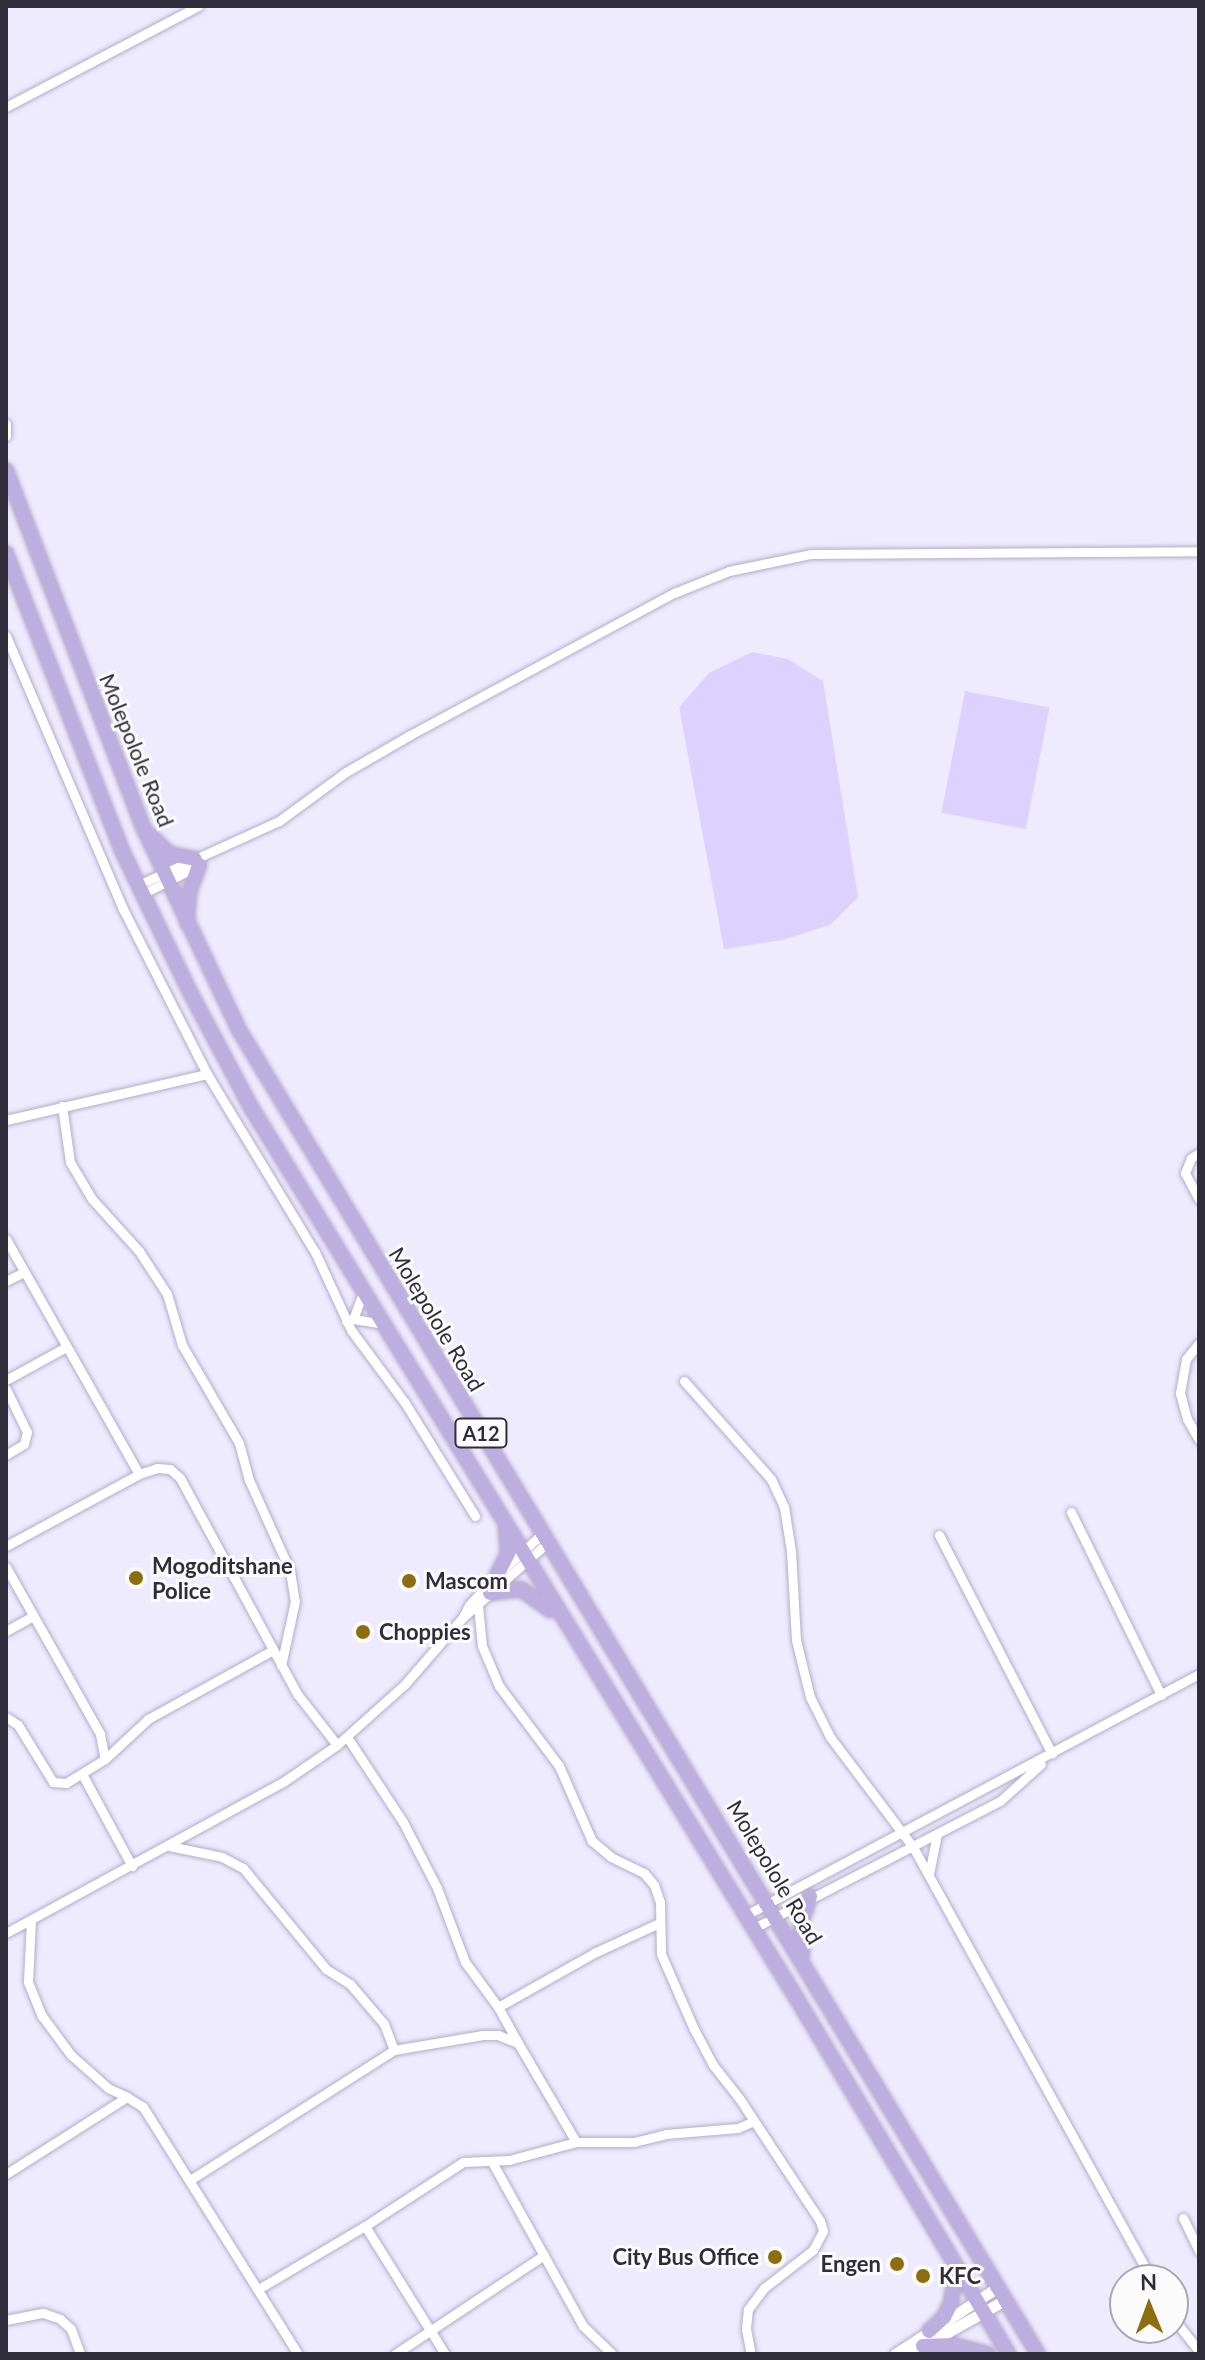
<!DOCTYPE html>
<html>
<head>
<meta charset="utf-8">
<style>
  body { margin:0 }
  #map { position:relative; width:1205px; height:2360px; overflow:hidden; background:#efebfe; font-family:Lato,sans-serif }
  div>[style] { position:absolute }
  .green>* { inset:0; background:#ddd1ff; transform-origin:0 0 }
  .roads { filter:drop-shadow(0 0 2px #b4accb) drop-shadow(0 0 2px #b4accb) }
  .minor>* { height:9px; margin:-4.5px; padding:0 4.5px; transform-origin:4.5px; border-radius:4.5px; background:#fff }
  .tertiary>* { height:11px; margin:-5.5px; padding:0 5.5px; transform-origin:5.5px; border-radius:5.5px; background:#fff }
  .primary>* { height:14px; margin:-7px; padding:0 7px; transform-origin:7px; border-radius:7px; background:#bdaee0 }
  .dots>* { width:22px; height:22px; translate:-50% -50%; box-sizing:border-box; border:4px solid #fbfbfb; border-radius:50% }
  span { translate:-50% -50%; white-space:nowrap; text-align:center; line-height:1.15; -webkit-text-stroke:6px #fbfbfb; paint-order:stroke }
  .shield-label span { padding:2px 6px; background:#fbfbfb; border:2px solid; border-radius:6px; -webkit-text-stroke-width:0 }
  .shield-label { font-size:20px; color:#302d3a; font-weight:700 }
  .street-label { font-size:22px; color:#302d3a }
  .poi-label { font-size:22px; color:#302d3a; font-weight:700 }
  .left { translate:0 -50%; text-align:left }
  .right { translate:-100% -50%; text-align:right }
  .frame { position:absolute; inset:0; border:8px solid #302d3a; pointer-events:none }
  .north { position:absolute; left:1109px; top:2264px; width:80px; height:80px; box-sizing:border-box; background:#fbfbfb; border:2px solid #aaa9ae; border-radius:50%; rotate:359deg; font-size:22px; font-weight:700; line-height:32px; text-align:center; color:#302d3a }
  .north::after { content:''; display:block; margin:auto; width:28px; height:36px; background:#8d6d10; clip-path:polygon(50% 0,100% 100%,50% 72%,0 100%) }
</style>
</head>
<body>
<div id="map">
  <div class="green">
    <i style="clip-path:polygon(752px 652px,788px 659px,823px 681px,858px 897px,830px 925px,782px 940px,724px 949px,679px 707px,709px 673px)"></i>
    <i style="left:965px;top:691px;width:86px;height:124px;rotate:11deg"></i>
  </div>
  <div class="roads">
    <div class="minor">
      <i style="left:6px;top:107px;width:217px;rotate:-27.7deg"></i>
      <i style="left:6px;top:424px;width:12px;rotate:90deg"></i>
      <i style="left:6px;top:636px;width:297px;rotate:66.8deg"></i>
      <i style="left:123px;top:909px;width:185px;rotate:63deg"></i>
      <i style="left:207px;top:1074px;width:208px;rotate:58.8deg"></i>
      <i style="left:315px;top:1252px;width:86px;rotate:65.2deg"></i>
      <i style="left:351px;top:1330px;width:91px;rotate:53.5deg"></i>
      <i style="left:405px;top:1403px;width:133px;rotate:58.2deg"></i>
      <i style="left:138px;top:885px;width:155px;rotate:-24.4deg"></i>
      <i style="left:279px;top:821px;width:83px;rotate:-36.2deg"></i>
      <i style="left:346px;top:772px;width:74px;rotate:-30deg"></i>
      <i style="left:410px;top:735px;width:300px;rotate:-28.3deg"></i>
      <i style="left:674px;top:593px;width:59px;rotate:-21.8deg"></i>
      <i style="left:729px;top:571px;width:84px;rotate:-11.7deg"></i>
      <i style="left:811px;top:554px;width:388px;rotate:-0.4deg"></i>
      <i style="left:142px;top:894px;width:63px;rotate:-26.6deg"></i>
      <i style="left:62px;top:1106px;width:57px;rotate:81.9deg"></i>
      <i style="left:70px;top:1162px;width:43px;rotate:59.3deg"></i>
      <i style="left:92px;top:1199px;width:70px;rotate:47.9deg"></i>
      <i style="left:139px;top:1251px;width:51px;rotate:56.9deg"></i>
      <i style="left:167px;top:1294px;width:53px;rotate:73.6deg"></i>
      <i style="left:182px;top:1345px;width:113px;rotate:59.8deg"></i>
      <i style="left:239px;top:1443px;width:38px;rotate:75deg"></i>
      <i style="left:249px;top:1480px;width:100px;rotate:65.7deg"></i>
      <i style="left:290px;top:1571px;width:30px;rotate:81deg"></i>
      <i style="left:295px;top:1601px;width:66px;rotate:102.2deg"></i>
      <i style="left:6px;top:1120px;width:206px;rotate:-12.9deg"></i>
      <i style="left:1199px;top:1153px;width:9px;rotate:148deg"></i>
      <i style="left:1191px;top:1158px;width:16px;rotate:112deg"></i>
      <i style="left:1185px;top:1173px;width:30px;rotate:62deg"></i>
      <i style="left:6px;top:1239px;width:270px;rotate:60.5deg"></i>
      <i style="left:6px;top:1281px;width:20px;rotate:-27deg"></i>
      <i style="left:353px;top:1319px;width:30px;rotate:-69deg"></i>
      <i style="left:346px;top:1321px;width:7px;rotate:-16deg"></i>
      <i style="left:353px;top:1319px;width:31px;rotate:9deg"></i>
      <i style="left:1199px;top:1343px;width:21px;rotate:129deg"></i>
      <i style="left:1186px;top:1359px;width:35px;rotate:100deg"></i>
      <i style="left:1180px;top:1393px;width:27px;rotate:75deg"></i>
      <i style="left:1187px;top:1419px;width:24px;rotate:60deg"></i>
      <i style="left:6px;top:1380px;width:68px;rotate:-28.8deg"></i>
      <i style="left:684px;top:1381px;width:131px;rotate:48.4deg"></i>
      <i style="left:771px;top:1479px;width:31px;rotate:65deg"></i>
      <i style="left:784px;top:1507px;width:45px;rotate:81deg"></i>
      <i style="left:791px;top:1551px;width:89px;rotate:86.8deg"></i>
      <i style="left:796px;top:1640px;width:59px;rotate:76.2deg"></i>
      <i style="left:810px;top:1697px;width:45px;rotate:63.4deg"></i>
      <i style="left:830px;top:1737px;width:138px;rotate:53deg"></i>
      <i style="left:913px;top:1847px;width:495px;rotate:61.1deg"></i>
      <i style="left:6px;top:1389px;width:48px;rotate:64deg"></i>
      <i style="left:27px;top:1432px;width:12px;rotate:104deg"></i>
      <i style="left:24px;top:1444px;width:21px;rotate:149deg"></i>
      <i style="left:1071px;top:1512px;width:204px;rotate:63.8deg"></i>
      <i style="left:939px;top:1535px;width:246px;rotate:62.7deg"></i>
      <i style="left:6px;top:1546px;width:151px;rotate:-28.4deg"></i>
      <i style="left:139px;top:1474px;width:19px;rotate:-18deg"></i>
      <i style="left:157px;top:1468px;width:13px;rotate:4deg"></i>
      <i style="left:170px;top:1469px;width:13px;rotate:42deg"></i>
      <i style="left:180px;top:1478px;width:247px;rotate:61.5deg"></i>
      <i style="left:298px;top:1695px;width:63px;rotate:52deg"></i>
      <i style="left:6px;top:1567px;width:192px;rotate:60.6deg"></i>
      <i style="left:100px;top:1734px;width:25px;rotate:79deg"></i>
      <i style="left:105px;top:1759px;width:46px;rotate:148.4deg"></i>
      <i style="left:66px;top:1783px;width:13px;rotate:-176deg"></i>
      <i style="left:53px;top:1782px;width:67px;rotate:-121.6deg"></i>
      <i style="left:18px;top:1725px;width:14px;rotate:-146deg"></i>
      <i style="left:478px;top:1606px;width:40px;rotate:84.3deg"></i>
      <i style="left:482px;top:1646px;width:43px;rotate:67deg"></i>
      <i style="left:499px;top:1686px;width:100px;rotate:53.1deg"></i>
      <i style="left:559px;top:1766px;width:82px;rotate:66.3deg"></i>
      <i style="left:592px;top:1841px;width:25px;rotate:40deg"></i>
      <i style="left:611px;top:1857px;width:37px;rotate:26deg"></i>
      <i style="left:644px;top:1873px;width:16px;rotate:50deg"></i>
      <i style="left:654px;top:1885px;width:18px;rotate:71deg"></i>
      <i style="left:660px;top:1902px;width:52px;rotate:88.9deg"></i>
      <i style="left:661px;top:1954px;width:82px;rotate:66.3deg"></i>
      <i style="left:694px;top:2029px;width:41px;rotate:62.2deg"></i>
      <i style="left:713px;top:2065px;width:42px;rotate:51.8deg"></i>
      <i style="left:739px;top:2098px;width:147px;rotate:56.6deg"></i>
      <i style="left:820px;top:2221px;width:10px;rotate:73deg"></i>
      <i style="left:823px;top:2231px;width:21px;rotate:118deg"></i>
      <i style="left:813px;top:2250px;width:62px;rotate:142.2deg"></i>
      <i style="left:764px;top:2288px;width:26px;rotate:127deg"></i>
      <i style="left:748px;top:2309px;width:20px;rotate:96deg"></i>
      <i style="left:746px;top:2329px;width:25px;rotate:79deg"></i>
      <i style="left:463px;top:1617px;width:13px;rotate:-63deg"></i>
      <i style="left:469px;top:1605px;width:41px;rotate:-47deg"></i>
      <i style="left:497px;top:1575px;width:61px;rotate:-42.3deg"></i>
      <i style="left:6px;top:1631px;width:31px;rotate:-29deg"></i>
      <i style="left:347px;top:1737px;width:102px;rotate:56.6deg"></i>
      <i style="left:403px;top:1822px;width:74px;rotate:62.7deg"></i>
      <i style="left:437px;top:1888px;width:79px;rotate:69.3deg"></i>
      <i style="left:465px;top:1962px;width:56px;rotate:53.7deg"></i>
      <i style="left:105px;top:1759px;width:59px;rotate:-42.9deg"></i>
      <i style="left:148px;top:1719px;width:143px;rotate:-28.9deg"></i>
      <i style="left:82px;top:1774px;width:105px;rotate:61.5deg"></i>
      <i style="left:169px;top:1846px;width:54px;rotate:11.7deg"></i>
      <i style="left:222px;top:1857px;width:24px;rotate:28deg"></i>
      <i style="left:243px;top:1868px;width:131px;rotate:50.6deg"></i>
      <i style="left:326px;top:1969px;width:28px;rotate:32deg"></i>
      <i style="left:350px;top:1984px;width:52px;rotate:49.6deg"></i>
      <i style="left:384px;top:2024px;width:28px;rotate:69deg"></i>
      <i style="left:929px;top:1874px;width:41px;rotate:-78.7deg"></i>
      <i style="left:744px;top:1916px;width:515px;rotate:-28.01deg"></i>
      <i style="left:31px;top:1920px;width:62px;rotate:92.8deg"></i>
      <i style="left:28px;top:1982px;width:37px;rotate:68deg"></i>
      <i style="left:42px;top:2016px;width:49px;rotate:53.4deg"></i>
      <i style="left:71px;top:2055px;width:50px;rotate:41.7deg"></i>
      <i style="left:108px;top:2088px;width:21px;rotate:25deg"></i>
      <i style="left:752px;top:1929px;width:279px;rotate:-27.3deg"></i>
      <i style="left:1000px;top:1801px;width:55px;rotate:-42.1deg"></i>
      <i style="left:6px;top:1933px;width:315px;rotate:-28.6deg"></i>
      <i style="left:283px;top:1782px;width:65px;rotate:-34.4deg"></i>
      <i style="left:337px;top:1745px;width:91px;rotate:-41.9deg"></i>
      <i style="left:405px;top:1684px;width:89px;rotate:-49.1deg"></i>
      <i style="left:463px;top:1617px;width:113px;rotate:-41.4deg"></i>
      <i style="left:518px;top:2043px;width:41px;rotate:-119.1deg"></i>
      <i style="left:498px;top:2007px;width:112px;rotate:-29.3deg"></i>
      <i style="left:596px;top:1952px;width:69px;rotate:-24.7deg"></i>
      <i style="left:492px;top:2162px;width:188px;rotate:61deg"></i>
      <i style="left:583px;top:2326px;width:40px;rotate:44deg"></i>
      <i style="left:6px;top:2174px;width:143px;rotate:-32.5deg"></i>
      <i style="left:127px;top:2097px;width:19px;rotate:32deg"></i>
      <i style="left:143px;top:2107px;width:292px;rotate:57.9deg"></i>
      <i style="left:190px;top:2180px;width:242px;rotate:-32.5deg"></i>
      <i style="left:394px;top:2050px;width:90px;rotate:-9.6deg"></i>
      <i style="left:483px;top:2035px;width:15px"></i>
      <i style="left:498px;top:2035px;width:22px;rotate:22deg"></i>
      <i style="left:518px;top:2043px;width:115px;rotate:59.6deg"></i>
      <i style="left:1183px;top:2218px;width:37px;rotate:64deg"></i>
      <i style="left:365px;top:2226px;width:151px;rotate:58deg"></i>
      <i style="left:260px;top:2288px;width:122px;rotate:-30.6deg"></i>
      <i style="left:365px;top:2226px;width:117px;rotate:-33.1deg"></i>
      <i style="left:463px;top:2162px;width:46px;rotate:-2.5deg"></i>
      <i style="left:509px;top:2160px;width:69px;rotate:-15deg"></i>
      <i style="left:576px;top:2142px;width:58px"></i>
      <i style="left:634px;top:2142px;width:33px;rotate:-14deg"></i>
      <i style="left:666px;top:2134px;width:72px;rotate:-4.8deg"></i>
      <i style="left:738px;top:2128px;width:17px;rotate:-24deg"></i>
      <i style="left:1173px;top:2318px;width:42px;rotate:51.8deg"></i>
      <i style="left:6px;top:2320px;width:38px;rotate:-11deg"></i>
      <i style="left:43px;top:2313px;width:18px;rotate:19deg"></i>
      <i style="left:60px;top:2319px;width:15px;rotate:42deg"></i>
      <i style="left:71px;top:2329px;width:27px;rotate:70deg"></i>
      <i style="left:395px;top:2354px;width:179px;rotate:-33.6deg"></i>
    </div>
    <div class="tertiary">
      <i style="left:895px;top:2354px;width:123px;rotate:-33deg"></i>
      <i style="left:909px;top:2354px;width:110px;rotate:-29.4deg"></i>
    </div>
    <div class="primary">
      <i style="left:6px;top:470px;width:385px;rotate:69deg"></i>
      <i style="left:144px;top:829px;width:222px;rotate:64.7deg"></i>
      <i style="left:239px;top:1030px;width:1546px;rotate:58.89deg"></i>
      <i style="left:6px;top:553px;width:324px;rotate:68.7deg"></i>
      <i style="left:124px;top:855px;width:154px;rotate:64.3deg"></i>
      <i style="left:191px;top:994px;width:130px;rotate:62.1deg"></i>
      <i style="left:252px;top:1109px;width:1038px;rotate:58.52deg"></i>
      <i style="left:794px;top:1994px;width:419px;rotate:59.2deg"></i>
      <i style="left:150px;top:835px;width:28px;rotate:44deg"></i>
      <i style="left:170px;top:854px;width:25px;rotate:11deg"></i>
      <i style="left:187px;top:923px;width:30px;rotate:-86deg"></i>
      <i style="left:189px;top:893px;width:30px;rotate:-70deg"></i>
      <i style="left:497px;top:1575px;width:25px;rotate:-63deg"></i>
      <i style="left:508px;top:1553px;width:23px;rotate:-95deg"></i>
      <i style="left:490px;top:1593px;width:31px;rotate:-7deg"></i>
      <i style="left:521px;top:1589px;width:36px;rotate:36deg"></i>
      <i style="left:802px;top:1955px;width:32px;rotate:-92deg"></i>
      <i style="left:801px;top:1923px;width:28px;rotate:-71deg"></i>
      <i style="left:929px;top:2331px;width:21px;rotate:-43deg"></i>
      <i style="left:944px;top:2317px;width:16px;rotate:-63deg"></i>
      <i style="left:951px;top:2303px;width:34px;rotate:-82deg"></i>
      <i style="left:923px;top:2346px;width:31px;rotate:-2deg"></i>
      <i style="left:954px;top:2345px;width:35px;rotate:15deg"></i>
    </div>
  </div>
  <div class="dots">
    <i style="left:136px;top:1578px;background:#8d6d10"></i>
    <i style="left:409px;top:1581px;background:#8d6d10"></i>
    <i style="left:363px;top:1632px;background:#8d6d10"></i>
    <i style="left:775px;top:2257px;background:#8d6d10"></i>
    <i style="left:897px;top:2264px;background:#8d6d10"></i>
    <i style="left:923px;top:2276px;background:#8d6d10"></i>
  </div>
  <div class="shield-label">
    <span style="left:481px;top:1433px">A12</span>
  </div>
  <div class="street-label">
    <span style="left:137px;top:750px;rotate:68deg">Molepolole Road</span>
    <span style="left:437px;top:1319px;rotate:59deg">Molepolole Road</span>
    <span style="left:775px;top:1872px;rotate:59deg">Molepolole Road</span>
  </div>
  <div class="poi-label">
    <span class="left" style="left:152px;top:1578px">Mogoditshane<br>Police</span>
    <span class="left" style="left:425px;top:1581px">Mascom</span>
    <span class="left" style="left:379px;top:1632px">Choppies</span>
    <span class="right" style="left:759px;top:2257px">City Bus Office</span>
    <span class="right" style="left:881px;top:2264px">Engen</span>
    <span class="left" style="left:939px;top:2276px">KFC</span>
  </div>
  <div class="frame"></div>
  <div class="north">N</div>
</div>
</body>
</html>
